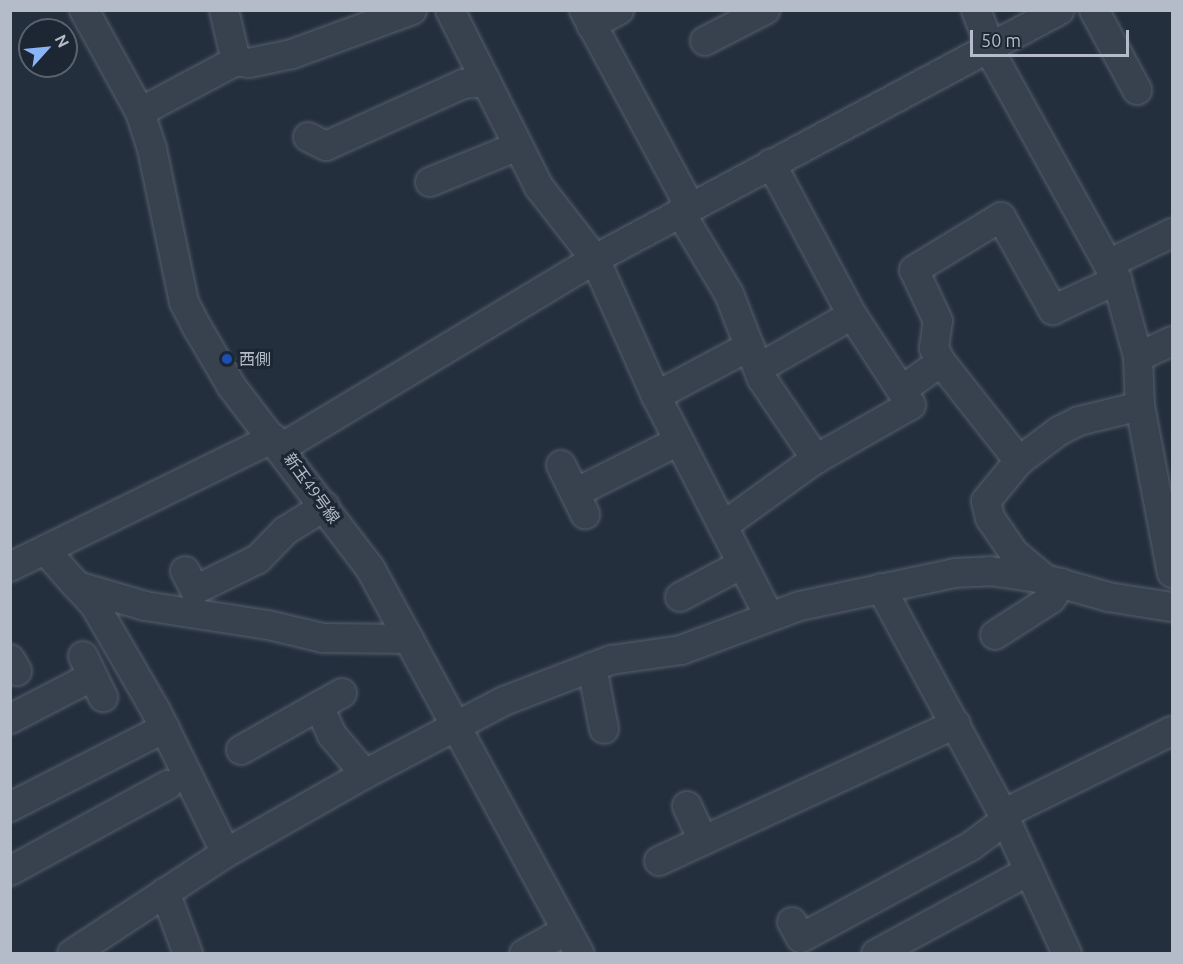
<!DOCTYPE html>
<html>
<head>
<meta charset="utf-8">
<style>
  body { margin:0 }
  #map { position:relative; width:1183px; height:964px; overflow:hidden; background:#242f3e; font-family:Ubuntu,"Noto Sans JP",sans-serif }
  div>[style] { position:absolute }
  .roads { filter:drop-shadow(0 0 2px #565f6c) drop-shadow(0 0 2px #565f6c) }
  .minor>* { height:28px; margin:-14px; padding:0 14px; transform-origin:14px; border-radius:14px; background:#38414e }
  .dots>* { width:16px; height:16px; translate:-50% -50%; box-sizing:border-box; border:3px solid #1d2633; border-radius:50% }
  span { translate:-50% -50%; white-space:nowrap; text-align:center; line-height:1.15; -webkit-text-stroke:6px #1d2633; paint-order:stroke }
  .poi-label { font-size:16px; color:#b4bcc9 }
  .left { translate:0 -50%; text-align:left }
  .street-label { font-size:16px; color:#b4bcc9 }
  .frame { position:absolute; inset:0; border:12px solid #b4bcc9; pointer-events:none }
  .north { position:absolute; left:18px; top:18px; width:60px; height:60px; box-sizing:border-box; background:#1d2633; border:2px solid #59626f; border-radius:50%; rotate:63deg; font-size:16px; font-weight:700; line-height:24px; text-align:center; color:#b4bcc9 }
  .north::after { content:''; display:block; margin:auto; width:21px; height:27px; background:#8ab4f8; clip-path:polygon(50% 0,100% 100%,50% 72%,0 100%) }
  .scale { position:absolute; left:970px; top:30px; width:159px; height:27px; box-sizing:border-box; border:3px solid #b4bcc9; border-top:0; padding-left:8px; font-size:18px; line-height:21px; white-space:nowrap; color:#b4bcc9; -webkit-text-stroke:4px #1d2633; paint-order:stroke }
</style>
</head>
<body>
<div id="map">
  <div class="roads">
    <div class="minor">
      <i style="left:84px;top:10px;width:116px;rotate:61.2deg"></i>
      <i style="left:140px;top:112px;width:39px;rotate:72deg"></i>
      <i style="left:152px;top:149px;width:156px;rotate:78.2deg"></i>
      <i style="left:184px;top:302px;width:30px;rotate:63deg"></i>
      <i style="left:198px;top:329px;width:67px;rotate:59.6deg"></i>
      <i style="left:232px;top:387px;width:228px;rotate:52.7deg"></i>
      <i style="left:370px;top:568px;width:439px;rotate:61.5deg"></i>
      <i style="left:450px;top:10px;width:198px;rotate:63.3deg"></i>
      <i style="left:539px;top:187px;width:91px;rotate:52.1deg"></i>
      <i style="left:595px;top:259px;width:150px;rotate:66deg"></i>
      <i style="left:656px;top:396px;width:247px;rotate:62.8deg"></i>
      <i style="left:584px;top:10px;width:224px;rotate:61.7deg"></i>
      <i style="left:976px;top:10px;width:56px;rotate:69deg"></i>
      <i style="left:996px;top:62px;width:249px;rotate:61deg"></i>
      <i style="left:1117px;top:280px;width:80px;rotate:74.7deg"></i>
      <i style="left:1138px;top:357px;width:49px;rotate:87.7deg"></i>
      <i style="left:1140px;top:406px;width:170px;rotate:79.2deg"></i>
      <i style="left:1094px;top:10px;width:91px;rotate:61.7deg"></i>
      <i style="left:591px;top:25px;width:32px;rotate:-28deg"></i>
      <i style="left:705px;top:41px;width:68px;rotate:-27.3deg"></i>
      <i style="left:236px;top:61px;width:13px;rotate:9deg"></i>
      <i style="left:249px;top:63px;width:44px;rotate:-11.8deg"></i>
      <i style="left:292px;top:54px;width:128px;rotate:-20.1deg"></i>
      <i style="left:140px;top:112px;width:109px;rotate:-28deg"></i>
      <i style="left:236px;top:61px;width:52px;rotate:-103.2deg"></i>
      <i style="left:308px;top:137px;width:20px;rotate:27deg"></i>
      <i style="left:326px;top:146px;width:150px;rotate:-24.3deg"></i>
      <i style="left:463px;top:84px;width:23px;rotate:-5deg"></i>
      <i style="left:430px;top:182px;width:95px;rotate:-22.2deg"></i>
      <i style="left:680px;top:212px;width:96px;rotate:59.1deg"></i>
      <i style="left:729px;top:294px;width:91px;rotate:68.8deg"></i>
      <i style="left:762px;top:379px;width:97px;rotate:56deg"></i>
      <i style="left:816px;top:459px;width:109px;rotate:-29.6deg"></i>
      <i style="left:911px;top:405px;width:108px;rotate:-123.2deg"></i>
      <i style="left:852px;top:315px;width:172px;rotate:-118.1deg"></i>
      <i style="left:1108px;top:264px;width:71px;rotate:-25.8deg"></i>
      <i style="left:1138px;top:357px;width:38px;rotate:-25deg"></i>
      <i style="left:759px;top:368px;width:107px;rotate:-29.7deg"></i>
      <i style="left:902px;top:390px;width:48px;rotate:-35.7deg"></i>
      <i style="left:656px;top:396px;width:106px;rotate:-28deg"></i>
      <i style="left:281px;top:448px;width:366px;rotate:-31deg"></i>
      <i style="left:595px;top:259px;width:527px;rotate:-28.17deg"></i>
      <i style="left:1019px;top:461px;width:126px;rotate:-128.2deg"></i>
      <i style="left:941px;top:362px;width:16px;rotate:-117deg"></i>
      <i style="left:934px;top:348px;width:27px;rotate:-82deg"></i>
      <i style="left:938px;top:321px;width:56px;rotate:-115.2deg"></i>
      <i style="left:914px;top:270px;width:102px;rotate:-31.3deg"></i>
      <i style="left:1001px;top:217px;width:107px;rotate:60.8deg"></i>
      <i style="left:1053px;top:310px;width:71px;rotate:-25.1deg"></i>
      <i style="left:561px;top:465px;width:55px;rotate:63.9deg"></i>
      <i style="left:575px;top:493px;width:116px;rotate:-26.6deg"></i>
      <i style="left:723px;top:526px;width:115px;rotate:-35.8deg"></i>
      <i style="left:45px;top:550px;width:48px;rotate:48.4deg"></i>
      <i style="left:77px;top:586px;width:71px;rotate:16.4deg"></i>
      <i style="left:145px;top:606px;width:124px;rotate:8.8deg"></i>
      <i style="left:268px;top:625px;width:57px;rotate:13.3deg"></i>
      <i style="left:323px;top:638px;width:86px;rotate:0.7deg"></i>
      <i style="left:10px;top:567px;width:293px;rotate:-26.1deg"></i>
      <i style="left:185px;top:571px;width:21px;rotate:62deg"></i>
      <i style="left:195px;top:590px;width:70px;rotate:-26.2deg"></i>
      <i style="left:258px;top:559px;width:39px;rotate:-46deg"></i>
      <i style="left:285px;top:531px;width:47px;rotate:-32deg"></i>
      <i style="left:1045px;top:579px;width:40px;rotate:-140deg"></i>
      <i style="left:1014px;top:553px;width:42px;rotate:-124.4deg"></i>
      <i style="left:990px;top:518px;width:17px;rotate:-103deg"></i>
      <i style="left:986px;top:501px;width:52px;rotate:-50.5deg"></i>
      <i style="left:1019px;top:461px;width:50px;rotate:-36.9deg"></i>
      <i style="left:1059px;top:431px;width:22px;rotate:-27deg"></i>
      <i style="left:1079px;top:421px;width:63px;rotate:-13.8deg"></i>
      <i style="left:77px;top:586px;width:25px;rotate:47deg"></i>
      <i style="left:94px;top:604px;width:124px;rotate:59.9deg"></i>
      <i style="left:156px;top:711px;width:158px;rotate:63.8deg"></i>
      <i style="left:881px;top:588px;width:257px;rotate:61.6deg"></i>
      <i style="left:1003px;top:814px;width:154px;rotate:65.4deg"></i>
      <i style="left:680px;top:597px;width:70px;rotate:-28deg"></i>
      <i style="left:995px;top:635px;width:67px;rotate:-32.7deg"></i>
      <i style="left:1051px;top:599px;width:19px;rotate:-58deg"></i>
      <i style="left:83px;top:656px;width:46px;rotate:64deg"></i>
      <i style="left:10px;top:659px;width:14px;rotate:60deg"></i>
      <i style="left:592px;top:667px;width:63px;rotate:79deg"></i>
      <i style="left:319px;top:706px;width:32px;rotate:66deg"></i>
      <i style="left:332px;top:735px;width:51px;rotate:49.8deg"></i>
      <i style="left:10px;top:719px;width:93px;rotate:-27.4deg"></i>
      <i style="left:241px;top:750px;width:116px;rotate:-29.4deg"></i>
      <i style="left:687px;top:806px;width:38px;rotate:65deg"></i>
      <i style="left:10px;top:807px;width:174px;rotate:-27deg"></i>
      <i style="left:1003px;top:814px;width:188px;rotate:-26.2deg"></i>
      <i style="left:659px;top:861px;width:327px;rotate:-24.8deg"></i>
      <i style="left:10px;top:871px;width:180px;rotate:-28.6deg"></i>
      <i style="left:165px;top:892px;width:66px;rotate:69.6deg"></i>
      <i style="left:792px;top:922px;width:18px;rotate:61deg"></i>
      <i style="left:801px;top:938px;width:193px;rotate:-28.4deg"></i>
      <i style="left:971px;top:846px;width:44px;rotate:-36.6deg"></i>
      <i style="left:72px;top:954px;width:184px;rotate:-33.3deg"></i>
      <i style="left:226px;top:853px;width:160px;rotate:-29.6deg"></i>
      <i style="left:365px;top:774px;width:157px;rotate:-27.7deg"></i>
      <i style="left:504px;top:701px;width:115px;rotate:-21deg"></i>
      <i style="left:611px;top:660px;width:71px;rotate:-8.1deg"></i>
      <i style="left:681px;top:650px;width:127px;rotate:-20.3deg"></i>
      <i style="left:800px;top:606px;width:158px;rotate:-12deg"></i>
      <i style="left:955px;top:573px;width:35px;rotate:-3deg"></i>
      <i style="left:990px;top:571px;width:56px;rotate:8.3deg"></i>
      <i style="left:1045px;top:579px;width:66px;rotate:15.9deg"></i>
      <i style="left:1108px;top:597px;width:65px;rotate:8.9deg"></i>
      <i style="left:524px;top:954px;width:49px;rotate:-29.2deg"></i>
      <i style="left:876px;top:954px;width:174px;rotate:-28.5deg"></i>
    </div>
  </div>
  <div class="dots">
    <i style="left:227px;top:359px;background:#1a4fb4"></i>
  </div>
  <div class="poi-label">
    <span class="left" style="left:239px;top:359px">西側</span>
  </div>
  <div class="street-label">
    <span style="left:312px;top:488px;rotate:54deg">新玉49号線</span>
  </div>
  <div class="frame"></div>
  <div class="north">N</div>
  <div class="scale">50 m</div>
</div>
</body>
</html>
